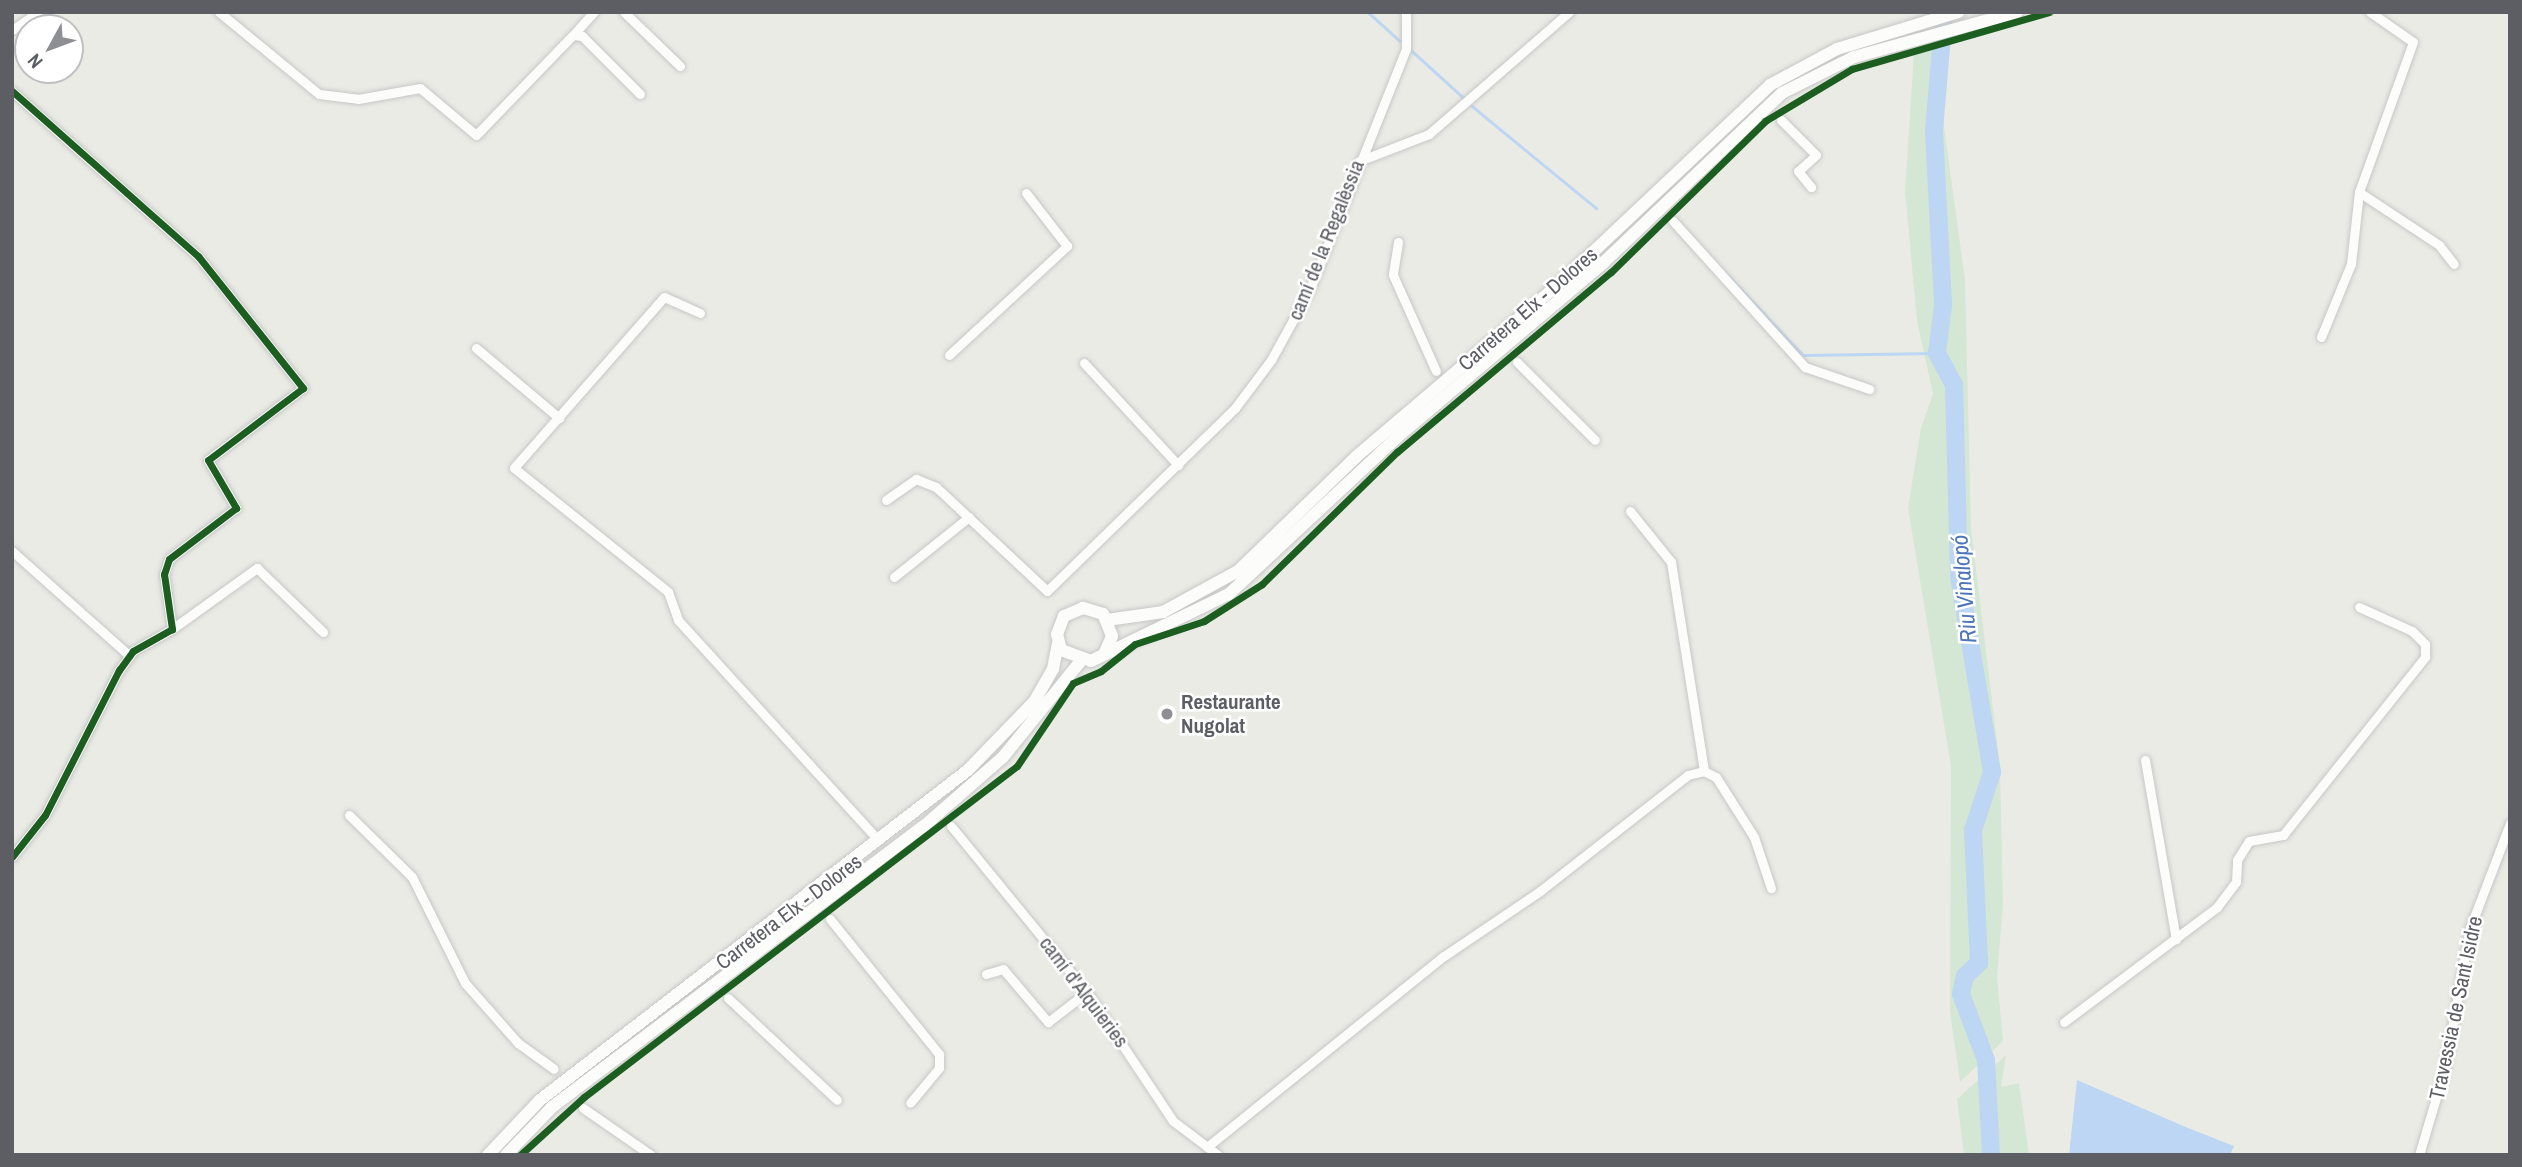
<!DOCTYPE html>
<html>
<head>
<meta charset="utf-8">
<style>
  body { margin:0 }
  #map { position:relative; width:2522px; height:1167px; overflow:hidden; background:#ebebe6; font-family:"Archivo Narrow",sans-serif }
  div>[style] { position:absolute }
  .green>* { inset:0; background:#d4e7d4 }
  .water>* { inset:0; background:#bcd6f3 }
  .stream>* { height:2.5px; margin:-1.25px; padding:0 1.25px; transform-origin:1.25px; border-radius:1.25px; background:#bcd6f3 }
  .river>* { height:18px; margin:-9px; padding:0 9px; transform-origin:9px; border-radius:9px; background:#bcd6f3 }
  .roads { filter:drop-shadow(0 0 2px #c7c7c7) drop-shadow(0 0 2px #c7c7c7) }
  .minor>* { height:9px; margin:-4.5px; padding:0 4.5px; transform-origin:4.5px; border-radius:4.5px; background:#fcfcfb }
  .secondary>* { height:12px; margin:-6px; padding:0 6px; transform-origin:6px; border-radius:6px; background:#fcfcfb }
  .cycleway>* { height:7px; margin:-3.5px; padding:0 3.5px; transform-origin:3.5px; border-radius:3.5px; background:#1b5e20 }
  .dots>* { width:19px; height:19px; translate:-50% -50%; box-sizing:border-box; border:4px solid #fff; border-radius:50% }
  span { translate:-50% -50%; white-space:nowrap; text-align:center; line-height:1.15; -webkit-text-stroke:5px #fff; paint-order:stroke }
  .street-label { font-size:21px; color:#5c5e64 }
  .poi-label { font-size:21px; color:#5c5e64; font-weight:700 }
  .left { translate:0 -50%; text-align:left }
  .water-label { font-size:23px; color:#4c76bb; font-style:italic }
  .frame { position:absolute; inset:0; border:14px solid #5c5e64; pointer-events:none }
  .north { position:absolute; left:14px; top:14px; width:70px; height:70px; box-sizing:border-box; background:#fff; border:2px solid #bebfc1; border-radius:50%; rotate:229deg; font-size:19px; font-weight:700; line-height:28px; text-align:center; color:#5c5e64 }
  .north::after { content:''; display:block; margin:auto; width:24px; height:32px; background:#8e8f92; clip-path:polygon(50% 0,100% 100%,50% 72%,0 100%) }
</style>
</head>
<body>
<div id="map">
  <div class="green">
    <i style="clip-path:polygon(1950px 43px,1943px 119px,1965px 280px,1971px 528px,2000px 766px,2003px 905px,1997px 977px,2003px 1041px,1960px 1082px,1950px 1012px,1951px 766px,1908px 508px,1921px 428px,1933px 394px,1917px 321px,1905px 191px,1914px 52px)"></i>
    <i style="clip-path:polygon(2006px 1055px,2001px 1087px,2019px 1083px,2029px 1155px,1964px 1155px,1957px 1099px)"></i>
  </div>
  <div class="water">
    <i style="clip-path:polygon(2077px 1080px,2188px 1128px,2234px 1146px,2230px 1155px,2069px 1155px)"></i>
  </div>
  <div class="stream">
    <i style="left:1368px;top:12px;width:43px;rotate:42.2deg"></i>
    <i style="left:1411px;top:50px;width:73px;rotate:42.2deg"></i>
    <i style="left:1472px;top:106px;width:161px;rotate:39.4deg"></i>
    <i style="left:1725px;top:272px;width:114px;rotate:46.8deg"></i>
    <i style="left:1803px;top:355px;width:134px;rotate:-0.9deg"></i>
  </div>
  <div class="river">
    <i style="left:1944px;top:12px;width:120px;rotate:94.8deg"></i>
    <i style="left:1934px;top:132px;width:173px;rotate:87deg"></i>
    <i style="left:1943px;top:305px;width:48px;rotate:97.1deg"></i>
    <i style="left:1937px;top:353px;width:36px;rotate:62deg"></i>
    <i style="left:1954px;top:385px;width:192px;rotate:88.5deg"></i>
    <i style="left:1959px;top:577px;width:198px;rotate:80.4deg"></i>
    <i style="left:1992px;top:772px;width:61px;rotate:108.1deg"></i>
    <i style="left:1973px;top:830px;width:133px;rotate:87.4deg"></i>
    <i style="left:1979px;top:963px;width:19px;rotate:137deg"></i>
    <i style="left:1965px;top:976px;width:18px;rotate:103deg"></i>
    <i style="left:1961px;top:994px;width:71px;rotate:69.3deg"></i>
    <i style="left:1986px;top:1060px;width:95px;rotate:87deg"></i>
  </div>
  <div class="roads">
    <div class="minor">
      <i style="left:219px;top:12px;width:129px;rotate:39.4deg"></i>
      <i style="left:319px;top:94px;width:39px;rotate:7deg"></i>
      <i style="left:358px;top:99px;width:63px;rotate:-10.1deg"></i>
      <i style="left:420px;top:88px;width:73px;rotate:40deg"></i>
      <i style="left:476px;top:135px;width:139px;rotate:-45.9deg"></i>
      <i style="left:573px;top:35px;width:9px;rotate:6deg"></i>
      <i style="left:582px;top:36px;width:82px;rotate:45deg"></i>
      <i style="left:624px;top:12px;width:78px;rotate:44deg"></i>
      <i style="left:2370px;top:12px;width:52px;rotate:34.9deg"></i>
      <i style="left:2413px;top:42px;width:159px;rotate:109.8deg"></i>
      <i style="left:2359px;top:192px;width:96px;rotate:33.5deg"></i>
      <i style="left:2439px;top:245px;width:24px;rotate:52deg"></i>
      <i style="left:12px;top:30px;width:32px;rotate:-35deg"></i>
      <i style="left:573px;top:35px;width:31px;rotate:-48deg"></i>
      <i style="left:12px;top:91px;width:249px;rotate:41.6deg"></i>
      <i style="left:198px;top:256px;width:169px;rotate:51.5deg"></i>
      <i style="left:303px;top:388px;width:119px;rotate:142.8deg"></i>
      <i style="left:208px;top:460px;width:56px;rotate:59.7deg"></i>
      <i style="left:236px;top:508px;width:84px;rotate:142.7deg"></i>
      <i style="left:169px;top:559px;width:16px;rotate:108deg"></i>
      <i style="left:164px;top:574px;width:56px;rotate:81.7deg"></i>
      <i style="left:172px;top:629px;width:45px;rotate:150.6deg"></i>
      <i style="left:133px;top:651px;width:24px;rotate:126deg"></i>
      <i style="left:119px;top:670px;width:163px;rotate:117deg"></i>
      <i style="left:45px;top:815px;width:53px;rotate:128.2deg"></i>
      <i style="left:1781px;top:120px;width:49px;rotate:45deg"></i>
      <i style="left:1816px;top:155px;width:24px;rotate:138deg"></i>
      <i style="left:1798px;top:171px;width:21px;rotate:51deg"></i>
      <i style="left:1359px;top:161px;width:75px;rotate:-21.1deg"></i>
      <i style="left:1429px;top:134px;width:186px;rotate:-41.1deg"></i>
      <i style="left:1673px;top:221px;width:197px;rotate:47.9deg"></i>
      <i style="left:1805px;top:367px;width:68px;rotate:19deg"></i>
      <i style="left:1398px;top:242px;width:33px;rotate:99deg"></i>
      <i style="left:1393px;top:275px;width:105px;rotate:65.9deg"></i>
      <i style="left:700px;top:313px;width:39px;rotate:-156deg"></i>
      <i style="left:664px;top:297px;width:227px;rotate:131.3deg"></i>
      <i style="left:514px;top:468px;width:198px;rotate:38.8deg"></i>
      <i style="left:668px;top:592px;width:30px;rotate:70deg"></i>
      <i style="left:678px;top:620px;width:288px;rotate:47.7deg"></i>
      <i style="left:2321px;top:337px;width:79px;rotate:-67.7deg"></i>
      <i style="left:2351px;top:264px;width:72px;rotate:-83.7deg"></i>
      <i style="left:476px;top:348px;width:109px;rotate:40.1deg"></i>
      <i style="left:949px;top:355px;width:161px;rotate:-42.7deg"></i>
      <i style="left:1067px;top:246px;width:67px;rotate:-127.7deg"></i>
      <i style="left:1517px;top:362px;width:110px;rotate:45deg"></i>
      <i style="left:1084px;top:363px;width:139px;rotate:47.3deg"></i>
      <i style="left:886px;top:500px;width:37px;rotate:-35deg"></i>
      <i style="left:916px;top:479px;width:22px;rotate:22deg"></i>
      <i style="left:936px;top:487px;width:152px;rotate:43.1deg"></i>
      <i style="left:1047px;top:591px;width:262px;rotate:-44.2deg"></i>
      <i style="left:1235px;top:408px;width:60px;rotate:-53.1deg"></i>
      <i style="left:1271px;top:360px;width:81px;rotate:-61.2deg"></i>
      <i style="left:1310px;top:289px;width:258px;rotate:-68.2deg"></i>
      <i style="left:1406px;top:49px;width:37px;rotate:-90deg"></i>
      <i style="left:1630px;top:511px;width:65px;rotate:51.2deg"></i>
      <i style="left:1671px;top:562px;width:212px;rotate:81deg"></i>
      <i style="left:12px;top:551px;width:158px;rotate:41.7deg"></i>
      <i style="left:894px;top:577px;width:96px;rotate:-38.7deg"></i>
      <i style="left:172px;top:629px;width:105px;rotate:-35.7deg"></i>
      <i style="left:257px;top:568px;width:92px;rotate:44.1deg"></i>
      <i style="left:2145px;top:760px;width:182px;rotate:80.2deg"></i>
      <i style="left:349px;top:815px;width:88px;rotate:44.5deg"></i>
      <i style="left:412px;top:877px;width:119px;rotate:63.4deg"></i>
      <i style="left:465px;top:983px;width:80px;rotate:48.5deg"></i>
      <i style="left:518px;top:1043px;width:44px;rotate:35.8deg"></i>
      <i style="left:951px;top:826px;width:215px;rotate:50.7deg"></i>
      <i style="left:1087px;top:992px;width:155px;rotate:56.3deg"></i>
      <i style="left:1173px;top:1121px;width:56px;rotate:37.1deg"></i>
      <i style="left:830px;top:919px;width:174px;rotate:51.1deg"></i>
      <i style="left:939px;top:1054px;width:14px;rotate:90deg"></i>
      <i style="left:939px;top:1068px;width:45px;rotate:129.6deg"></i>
      <i style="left:986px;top:974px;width:18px;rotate:-16deg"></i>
      <i style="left:1003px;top:969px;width:70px;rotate:49.7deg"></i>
      <i style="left:1048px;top:1022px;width:49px;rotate:-37.6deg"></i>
      <i style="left:728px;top:998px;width:149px;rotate:43.1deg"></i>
      <i style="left:2064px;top:1022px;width:191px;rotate:-36.9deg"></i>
      <i style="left:2217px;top:907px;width:31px;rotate:-53deg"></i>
      <i style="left:2236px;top:882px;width:22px;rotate:-87deg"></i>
      <i style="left:2237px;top:860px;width:22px;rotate:-58deg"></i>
      <i style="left:2249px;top:841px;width:35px;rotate:-10deg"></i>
      <i style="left:2283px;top:835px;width:228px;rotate:-51.4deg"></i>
      <i style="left:2425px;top:657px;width:13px;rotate:-90deg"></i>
      <i style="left:2425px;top:644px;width:18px;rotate:-135deg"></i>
      <i style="left:2412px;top:631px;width:58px;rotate:-155.6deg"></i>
      <i style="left:583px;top:1108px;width:83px;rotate:34.7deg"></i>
      <i style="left:1207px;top:1147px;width:304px;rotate:-38.9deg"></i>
      <i style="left:1444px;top:956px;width:116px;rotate:-34.1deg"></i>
      <i style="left:1540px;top:891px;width:188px;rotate:-38.1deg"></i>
      <i style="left:1688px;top:775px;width:16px;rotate:-14deg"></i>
      <i style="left:1704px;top:771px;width:13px;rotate:27deg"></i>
      <i style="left:1716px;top:777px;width:71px;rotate:57.7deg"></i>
      <i style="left:1754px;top:837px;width:54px;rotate:71.6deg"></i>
      <i style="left:2419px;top:1155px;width:92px;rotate:-73.5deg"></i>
      <i style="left:2445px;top:1067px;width:141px;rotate:-79.8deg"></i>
      <i style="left:2470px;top:928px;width:112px;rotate:-69.1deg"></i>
    </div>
    <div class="secondary">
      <i style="left:1107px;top:620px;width:57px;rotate:-8.1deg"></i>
      <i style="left:1163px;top:612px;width:85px;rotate:-28.7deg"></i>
      <i style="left:1238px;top:571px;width:165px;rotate:-44deg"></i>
      <i style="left:1357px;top:456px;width:262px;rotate:-40.4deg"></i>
      <i style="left:1557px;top:286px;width:293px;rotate:-43.3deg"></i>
      <i style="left:1770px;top:85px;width:76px;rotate:-28.2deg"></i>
      <i style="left:1837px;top:49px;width:127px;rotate:-16.9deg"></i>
      <i style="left:1105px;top:652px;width:17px;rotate:-66deg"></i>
      <i style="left:1112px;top:636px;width:24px;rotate:-112deg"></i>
      <i style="left:1103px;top:614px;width:21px;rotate:-163deg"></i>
      <i style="left:1083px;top:608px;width:21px;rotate:157deg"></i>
      <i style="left:1064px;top:616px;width:19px;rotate:111deg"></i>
      <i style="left:1057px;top:634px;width:16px;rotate:76deg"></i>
      <i style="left:1061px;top:650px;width:32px;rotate:20deg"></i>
      <i style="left:1091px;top:661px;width:153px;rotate:-25.9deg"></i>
      <i style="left:1229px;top:594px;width:229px;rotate:-43deg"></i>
      <i style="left:1396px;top:438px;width:272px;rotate:-40.2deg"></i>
      <i style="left:1604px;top:262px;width:245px;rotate:-43.5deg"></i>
      <i style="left:1782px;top:93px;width:80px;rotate:-26.6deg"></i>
      <i style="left:1854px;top:57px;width:169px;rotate:-15.4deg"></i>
      <i style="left:488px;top:1155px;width:76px;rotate:-46.6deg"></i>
      <i style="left:540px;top:1100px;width:540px;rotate:-37.63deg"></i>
      <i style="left:968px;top:770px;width:95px;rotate:-45.9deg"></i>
      <i style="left:1034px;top:702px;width:38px;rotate:-60deg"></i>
      <i style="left:1053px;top:669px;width:26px;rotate:-79deg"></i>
      <i style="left:506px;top:1155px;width:66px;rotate:-46.2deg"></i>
      <i style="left:552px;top:1107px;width:466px;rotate:-37.1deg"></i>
      <i style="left:924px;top:826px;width:105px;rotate:-41.1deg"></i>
      <i style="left:1003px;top:757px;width:122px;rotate:-51deg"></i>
    </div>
  </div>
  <div class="cycleway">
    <i style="left:12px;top:91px;width:249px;rotate:41.6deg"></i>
    <i style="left:198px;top:256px;width:169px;rotate:51.5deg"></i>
    <i style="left:303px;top:388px;width:119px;rotate:142.8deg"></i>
    <i style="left:208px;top:460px;width:56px;rotate:59.7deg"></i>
    <i style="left:236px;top:508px;width:84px;rotate:142.7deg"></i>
    <i style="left:169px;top:559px;width:16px;rotate:108deg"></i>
    <i style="left:164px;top:574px;width:56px;rotate:81.7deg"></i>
    <i style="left:172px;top:629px;width:45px;rotate:150.6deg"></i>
    <i style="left:133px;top:651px;width:24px;rotate:126deg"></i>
    <i style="left:119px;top:670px;width:163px;rotate:117deg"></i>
    <i style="left:45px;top:815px;width:53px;rotate:128.2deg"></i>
    <i style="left:520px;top:1155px;width:86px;rotate:-42.2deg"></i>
    <i style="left:584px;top:1097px;width:545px;rotate:-37.4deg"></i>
    <i style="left:1017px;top:766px;width:100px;rotate:-56deg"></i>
    <i style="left:1073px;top:683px;width:30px;rotate:-23deg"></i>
    <i style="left:1101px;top:671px;width:43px;rotate:-38.5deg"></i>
    <i style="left:1135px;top:644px;width:73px;rotate:-18.4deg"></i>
    <i style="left:1204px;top:621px;width:69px;rotate:-32.5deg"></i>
    <i style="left:1262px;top:584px;width:189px;rotate:-44.4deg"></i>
    <i style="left:1397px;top:452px;width:280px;rotate:-40.1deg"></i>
    <i style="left:1611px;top:272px;width:216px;rotate:-44.4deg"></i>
    <i style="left:1765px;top:121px;width:101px;rotate:-30.9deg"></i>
    <i style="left:1852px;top:69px;width:205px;rotate:-16.1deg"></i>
  </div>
  <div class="dots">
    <i style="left:1167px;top:714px;background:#8e8f92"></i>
  </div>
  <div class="street-label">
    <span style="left:1326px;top:240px;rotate:-68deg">camí de la Regalèssia</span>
    <span style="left:1528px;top:309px;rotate:-41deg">Carretera Elx - Dolores</span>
    <span style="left:789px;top:912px;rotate:-37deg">Carretera Elx - Dolores</span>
    <span style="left:1084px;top:992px;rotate:53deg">camí d'Alquieries</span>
    <span style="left:2456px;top:1008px;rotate:-78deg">Travessia de Sant Isidre</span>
  </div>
  <div class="poi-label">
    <span class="left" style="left:1181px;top:714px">Restaurante<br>Nugolat</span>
  </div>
  <div class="water-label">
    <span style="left:1964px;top:589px;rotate:-95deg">Riu Vinalopó</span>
  </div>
  <div class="frame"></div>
  <div class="north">N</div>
</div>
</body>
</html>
